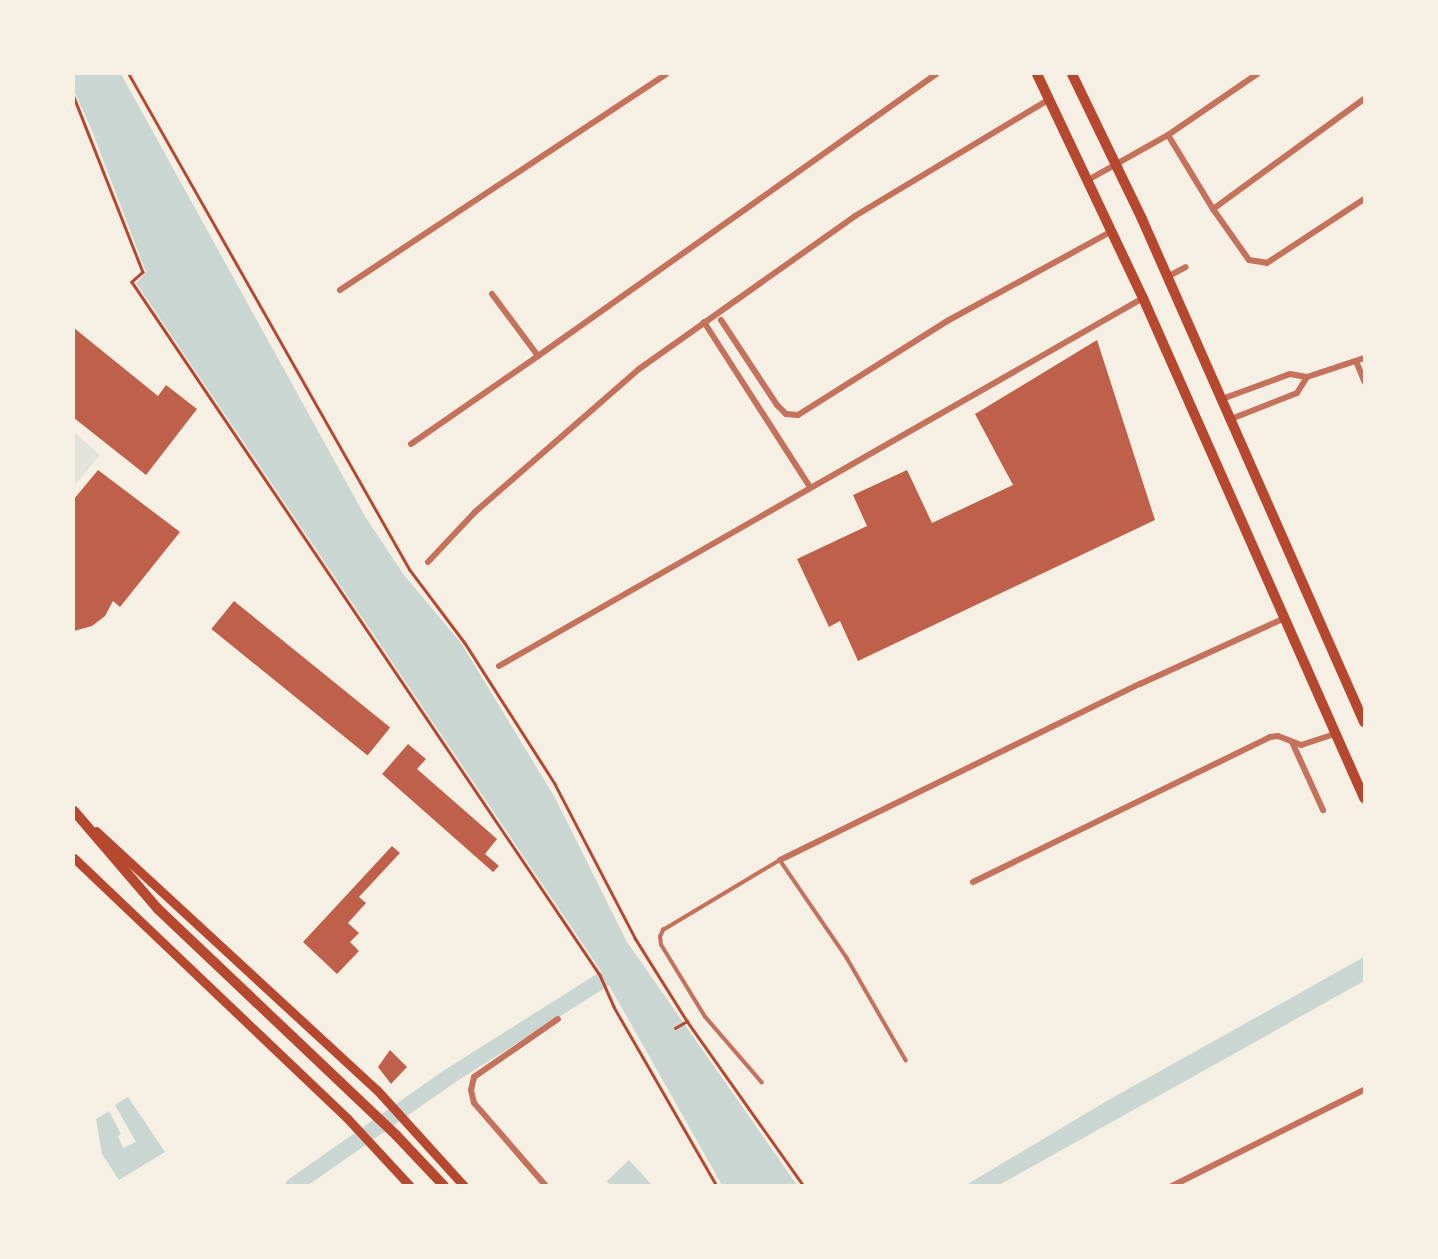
<!DOCTYPE html>
<html>
<head>
<meta charset="utf-8">
<style>
  body { margin:0 }
  #map { position:relative; width:1438px; height:1259px; overflow:hidden; background:#f6efe4; font-family:Cabin,sans-serif }
  div>[style] { position:absolute }
  .green>* { inset:0; background:#e2e4dc }
  .water>* { inset:0; background:#c9d6d2 }
  .canal>* { height:16px; margin:-8px; padding:0 8px; transform-origin:8px; border-radius:8px; background:#c9d6d2 }
  .building>* { inset:0; background:#bf614a; transform-origin:0 0 }
  .path>* { height:2.5px; margin:-1.25px; padding:0 1.25px; transform-origin:1.25px; border-radius:1.25px; background:#b5482f }
  .service>* { height:3.5px; margin:-1.75px; padding:0 1.75px; transform-origin:1.75px; border-radius:1.75px; background:#c5725c }
  .minor>* { height:6px; margin:-3px; padding:0 3px; transform-origin:3px; border-radius:3px; background:#c5725c }
  .secondary>* { height:9px; margin:-4.5px; padding:0 4.5px; transform-origin:4.5px; border-radius:4.5px; background:#b5482f }
  .primary>* { height:10px; margin:-5px; padding:0 5px; transform-origin:5px; border-radius:5px; background:#b5482f }
  span { translate:-50% -50%; white-space:nowrap; text-align:center; line-height:1.15; -webkit-text-stroke:6px #f6efe4; paint-order:stroke }
  .frame { position:absolute; inset:0; border:75px solid #f6efe4; pointer-events:none }
</style>
</head>
<body>
<div id="map">
  <div class="green">
    <i style="clip-path:polygon(74px 432px,100px 455px,74px 486px)"></i>
  </div>
  <div class="water">
    <i style="clip-path:polygon(74px 74px,121px 74px,366px 518px,404px 575px,461px 643px,554px 796px,627px 942px,797px 1185px,722px 1185px,601px 971px,136px 283px,146px 272px,91px 128px,74px 91px)"></i>
    <i style="clip-path:polygon(1364px 957px,1364px 981px,999px 1185px,966px 1185px,1105px 1102px)"></i>
    <i style="clip-path:polygon(128px 1097px,165px 1152px,119px 1180px,102px 1154px,96px 1119px,109px 1111px,121px 1134px,118px 1136px,123px 1148px,136px 1142px,115px 1105px)"></i>
    <i style="clip-path:polygon(629px 1160px,652px 1185px,610px 1185px,607px 1181px)"></i>
  </div>
  <div class="canal">
    <i style="left:293px;top:1186px;width:192px;rotate:-35deg"></i>
    <i style="left:450px;top:1076px;width:201px;rotate:-32.2deg"></i>
  </div>
  <div class="building">
    <i style="clip-path:polygon(74px 328px,158px 396px,166px 385px,197px 409px,146px 475px,74px 418px)"></i>
    <i style="clip-path:polygon(1097px 340px,1155px 520px,858px 661px,840px 621px,829px 627px,797px 559px,867px 526px,853px 495px,907px 470px,932px 523px,1013px 485px,975px 414px)"></i>
    <i style="clip-path:polygon(98px 470px,180px 532px,120px 607px,113px 601px,105px 616px,92px 626px,74px 631px,74px 499px)"></i>
    <i style="left:234px;top:601px;width:201px;height:36px;rotate:39deg"></i>
    <i style="clip-path:polygon(408px 744px,426px 759px,417px 769px,497px 839px,485px 854px,499px 866px,493px 872px,382px 774px)"></i>
    <i style="clip-path:polygon(392px 846px,400px 853px,359px 897px,366px 903px,348px 923px,359px 933px,350px 942px,359px 951px,337px 974px,303px 942px)"></i>
    <i style="clip-path:polygon(390px 1050px,407px 1067px,391px 1084px,378px 1067px)"></i>
  </div>
  <div class="path">
    <i style="left:129px;top:74px;width:570px;rotate:60.47deg"></i>
    <i style="left:410px;top:570px;width:91px;rotate:53deg"></i>
    <i style="left:465px;top:643px;width:167px;rotate:57.4deg"></i>
    <i style="left:555px;top:784px;width:174px;rotate:62.5deg"></i>
    <i style="left:635px;top:938px;width:98px;rotate:57.9deg"></i>
    <i style="left:687px;top:1021px;width:202px;rotate:54.7deg"></i>
    <i style="left:74px;top:97px;width:188px;rotate:68.5deg"></i>
    <i style="left:143px;top:272px;width:15px;rotate:138deg"></i>
    <i style="left:132px;top:282px;width:836px;rotate:55.97deg"></i>
    <i style="left:600px;top:975px;width:35px;rotate:66deg"></i>
    <i style="left:614px;top:1007px;width:207px;rotate:60.1deg"></i>
    <i style="left:675px;top:1028px;width:14px;rotate:-30deg"></i>
  </div>
  <div class="service">
    <i style="left:762px;top:1083px;width:87px;rotate:-130.8deg"></i>
    <i style="left:705px;top:1017px;width:84px;rotate:-121.4deg"></i>
    <i style="left:661px;top:945px;width:8px;rotate:-97deg"></i>
    <i style="left:660px;top:937px;width:8px;rotate:-67deg"></i>
    <i style="left:663px;top:930px;width:136px;rotate:-30.9deg"></i>
    <i style="left:780px;top:860px;width:119px;rotate:55.6deg"></i>
    <i style="left:847px;top:958px;width:118px;rotate:60deg"></i>
  </div>
  <div class="minor">
    <i style="left:1364px;top:99px;width:187px;rotate:143.9deg"></i>
    <i style="left:1213px;top:209px;width:62px;rotate:54.8deg"></i>
    <i style="left:1249px;top:260px;width:18px;rotate:9deg"></i>
    <i style="left:1267px;top:263px;width:116px;rotate:-33.4deg"></i>
    <i style="left:1168px;top:135px;width:87px;rotate:58.7deg"></i>
    <i style="left:1088px;top:180px;width:92px;rotate:-29.4deg"></i>
    <i style="left:1168px;top:135px;width:108px;rotate:-34.4deg"></i>
    <i style="left:1167px;top:277px;width:21px;rotate:-28deg"></i>
    <i style="left:340px;top:290px;width:391px;rotate:-33.5deg"></i>
    <i style="left:492px;top:294px;width:77px;rotate:53.4deg"></i>
    <i style="left:538px;top:356px;width:488px;rotate:-35.3deg"></i>
    <i style="left:721px;top:320px;width:102px;rotate:56.6deg"></i>
    <i style="left:777px;top:405px;width:13px;rotate:45deg"></i>
    <i style="left:786px;top:414px;width:12px;rotate:5deg"></i>
    <i style="left:798px;top:415px;width:178px;rotate:-32.2deg"></i>
    <i style="left:949px;top:320px;width:186px;rotate:-28.6deg"></i>
    <i style="left:704px;top:322px;width:196px;rotate:57.3deg"></i>
    <i style="left:1356px;top:361px;width:22px;rotate:68deg"></i>
    <i style="left:1222px;top:399px;width:72px;rotate:-20.2deg"></i>
    <i style="left:1290px;top:374px;width:17px;rotate:10deg"></i>
    <i style="left:1307px;top:377px;width:60px;rotate:-18.4deg"></i>
    <i style="left:1231px;top:419px;width:71px;rotate:-21.5deg"></i>
    <i style="left:1297px;top:393px;width:19px;rotate:-58deg"></i>
    <i style="left:411px;top:444px;width:155px;rotate:-34.7deg"></i>
    <i style="left:428px;top:562px;width:69px;rotate:-46.8deg"></i>
    <i style="left:475px;top:512px;width:218px;rotate:-41.1deg"></i>
    <i style="left:639px;top:369px;width:265px;rotate:-35.3deg"></i>
    <i style="left:855px;top:216px;width:227px;rotate:-31deg"></i>
    <i style="left:499px;top:666px;width:742px;rotate:-29.74deg"></i>
    <i style="left:1292px;top:742px;width:75px;rotate:65.5deg"></i>
    <i style="left:780px;top:860px;width:401px;rotate:-26.1deg"></i>
    <i style="left:1140px;top:684px;width:159px;rotate:-24.5deg"></i>
    <i style="left:973px;top:882px;width:331px;rotate:-26deg"></i>
    <i style="left:1270px;top:737px;width:8px;rotate:-7deg"></i>
    <i style="left:1278px;top:736px;width:25px;rotate:21deg"></i>
    <i style="left:1301px;top:745px;width:38px;rotate:-18deg"></i>
    <i style="left:546px;top:1186px;width:110px;rotate:-130.9deg"></i>
    <i style="left:474px;top:1103px;width:13px;rotate:-103deg"></i>
    <i style="left:471px;top:1090px;width:13px;rotate:-77deg"></i>
    <i style="left:474px;top:1077px;width:102px;rotate:-34.6deg"></i>
    <i style="left:1172px;top:1186px;width:215px;rotate:-26.6deg"></i>
  </div>
  <div class="secondary">
    <i style="left:96px;top:831px;width:382px;rotate:42.7deg"></i>
    <i style="left:377px;top:1090px;width:130px;rotate:47.8deg"></i>
    <i style="left:74px;top:858px;width:377px;rotate:43.6deg"></i>
    <i style="left:347px;top:1118px;width:93px;rotate:47.2deg"></i>
  </div>
  <div class="primary">
    <i style="left:1037px;top:74px;width:248px;rotate:64.7deg"></i>
    <i style="left:1143px;top:298px;width:547px;rotate:66.15deg"></i>
    <i style="left:1072px;top:74px;width:161px;rotate:64.2deg"></i>
    <i style="left:1142px;top:219px;width:550px;rotate:66.19deg"></i>
    <i style="left:74px;top:811px;width:129px;rotate:49.4deg"></i>
    <i style="left:158px;top:909px;width:328px;rotate:43.5deg"></i>
    <i style="left:396px;top:1135px;width:70px;rotate:46.7deg"></i>
  </div>
  <div class="frame"></div>
</div>
</body>
</html>
